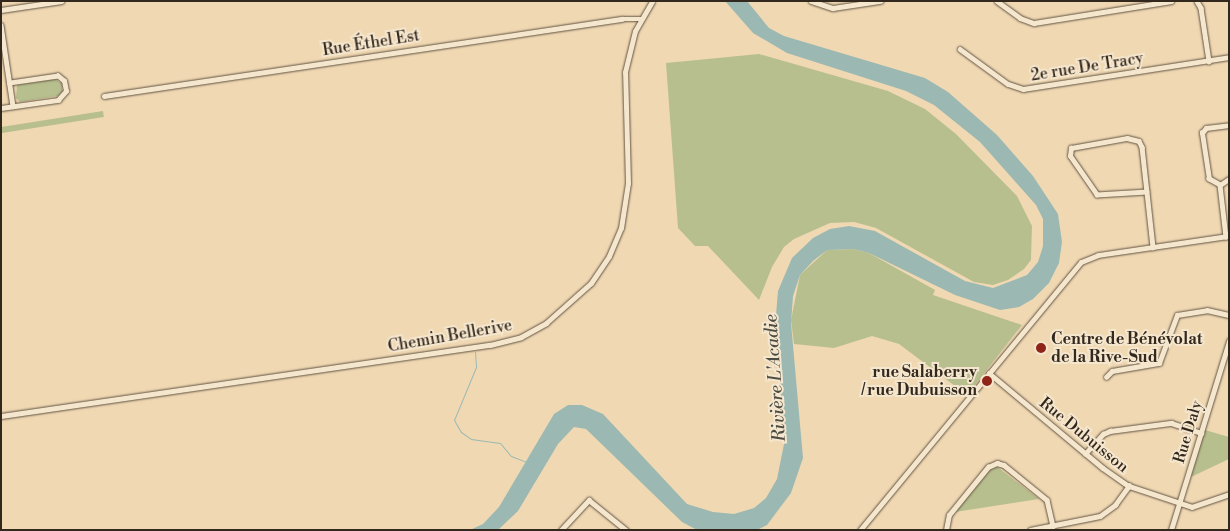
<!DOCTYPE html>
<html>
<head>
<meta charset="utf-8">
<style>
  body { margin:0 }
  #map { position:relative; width:1230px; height:531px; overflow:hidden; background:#f0d8b3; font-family:"Libre Bodoni",serif }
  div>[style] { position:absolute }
  .green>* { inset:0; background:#b8bf8e; transform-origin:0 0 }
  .water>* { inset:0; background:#9bb9b2 }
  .stream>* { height:1px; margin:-0.5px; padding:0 0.5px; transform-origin:0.5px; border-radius:0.5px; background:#9bb9b2 }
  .roads { filter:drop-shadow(0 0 1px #625442) drop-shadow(0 0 1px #625442) }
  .minor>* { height:4.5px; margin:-2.25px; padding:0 2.25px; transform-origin:2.25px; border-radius:2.25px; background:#f5e6ce }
  .tertiary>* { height:5px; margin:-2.5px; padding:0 2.5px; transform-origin:2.5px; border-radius:2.5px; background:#f5e6ce }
  .dots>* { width:14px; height:14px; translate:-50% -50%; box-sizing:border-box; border:2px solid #f5e6ce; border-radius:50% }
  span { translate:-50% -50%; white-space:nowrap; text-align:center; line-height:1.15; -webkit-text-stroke:4px #f5e6ce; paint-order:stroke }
  .street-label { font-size:16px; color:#33281d }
  .poi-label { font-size:16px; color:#33281d; font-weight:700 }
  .left { translate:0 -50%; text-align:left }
  .right { translate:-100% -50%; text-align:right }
  .water-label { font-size:18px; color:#4d4c42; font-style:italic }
  .frame { position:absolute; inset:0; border:2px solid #33281d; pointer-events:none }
</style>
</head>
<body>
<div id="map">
  <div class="green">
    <i style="clip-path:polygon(759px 54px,888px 91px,925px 109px,956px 134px,1017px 196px,1032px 226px,1031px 260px,1024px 269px,1008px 280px,993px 285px,974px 282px,876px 228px,854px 222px,830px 223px,794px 239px,784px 247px,772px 267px,759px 300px,708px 246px,695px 246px,678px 228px,666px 63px)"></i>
    <i style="clip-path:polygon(55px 79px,62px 84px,62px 92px,58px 96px,20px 102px,16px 98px,17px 85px)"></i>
    <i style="left:103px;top:111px;width:6px;height:103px;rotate:81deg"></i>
    <i style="clip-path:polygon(854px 249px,869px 253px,935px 290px,933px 295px,1022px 325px,967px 395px,899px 344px,872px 336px,834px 348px,794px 344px,791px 320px,800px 275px,827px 250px)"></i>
    <i style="clip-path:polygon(1205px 430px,1229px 437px,1229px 459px,1191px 477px)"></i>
    <i style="clip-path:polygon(996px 466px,1039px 499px,955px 512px,991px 469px)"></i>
  </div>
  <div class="water">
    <i style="clip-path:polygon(725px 1px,747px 1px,769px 28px,784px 36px,925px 78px,948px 92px,997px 135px,1033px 176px,1058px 214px,1062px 242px,1059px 263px,1049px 283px,1033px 299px,1019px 307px,1000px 310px,955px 295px,869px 253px,854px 249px,827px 250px,813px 261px,800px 275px,793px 296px,791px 323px,803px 458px,791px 493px,767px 525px,757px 530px,697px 530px,682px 522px,586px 429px,574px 427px,558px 444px,518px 511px,498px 530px,470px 530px,483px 524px,499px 507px,554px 414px,568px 405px,582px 405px,603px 414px,687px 504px,713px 512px,734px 514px,754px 508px,766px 498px,777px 479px,785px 439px,775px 327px,778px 291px,792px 258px,813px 238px,830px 229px,849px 226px,875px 231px,965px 281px,993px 288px,1027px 275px,1038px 262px,1043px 246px,1043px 219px,1036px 205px,980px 142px,934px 105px,906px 91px,787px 53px,753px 33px)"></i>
  </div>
  <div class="stream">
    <i style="left:475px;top:352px;width:15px;rotate:86deg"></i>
    <i style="left:476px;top:367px;width:57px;rotate:112.5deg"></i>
    <i style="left:454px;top:420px;width:14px;rotate:60deg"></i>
    <i style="left:461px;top:432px;width:12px;rotate:35deg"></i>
    <i style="left:471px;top:439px;width:29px;rotate:8deg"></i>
    <i style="left:500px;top:443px;width:17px;rotate:50deg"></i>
    <i style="left:511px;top:456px;width:17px;rotate:21deg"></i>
  </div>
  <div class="roads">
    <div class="minor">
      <i style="left:811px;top:1px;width:23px;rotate:18deg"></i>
      <i style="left:833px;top:8px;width:48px;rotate:-8.5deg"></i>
      <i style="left:997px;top:1px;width:29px;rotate:36deg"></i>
      <i style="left:1020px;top:18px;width:15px;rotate:20deg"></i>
      <i style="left:1034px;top:23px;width:139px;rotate:-9.1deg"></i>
      <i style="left:1197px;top:1px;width:8px;rotate:60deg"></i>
      <i style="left:1201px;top:8px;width:54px;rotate:81.4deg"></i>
      <i style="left:1px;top:10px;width:61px;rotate:-8.5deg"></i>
      <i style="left:1px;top:25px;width:82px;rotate:81.6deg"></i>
      <i style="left:960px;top:49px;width:59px;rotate:36.1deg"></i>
      <i style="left:1008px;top:84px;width:16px;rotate:18deg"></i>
      <i style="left:1023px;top:89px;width:208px;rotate:-8.8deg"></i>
      <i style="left:104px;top:96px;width:524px;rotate:-8.46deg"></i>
      <i style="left:622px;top:19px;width:19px"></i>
      <i style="left:1px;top:108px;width:58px;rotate:-8deg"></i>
      <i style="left:58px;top:100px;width:12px;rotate:-48deg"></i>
      <i style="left:66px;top:91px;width:10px;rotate:-101deg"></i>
      <i style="left:64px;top:81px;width:8px;rotate:-140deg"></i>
      <i style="left:58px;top:76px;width:49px;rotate:171.7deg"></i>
      <i style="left:1220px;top:185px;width:13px;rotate:-151deg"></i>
      <i style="left:1209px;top:179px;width:47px;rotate:-98.7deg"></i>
      <i style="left:1202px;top:133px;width:6px;rotate:-51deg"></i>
      <i style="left:1206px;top:128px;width:23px;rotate:-7deg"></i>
      <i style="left:1220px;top:185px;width:52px;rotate:83.4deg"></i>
      <i style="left:1220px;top:185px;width:11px;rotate:-34deg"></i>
      <i style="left:1147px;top:192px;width:50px;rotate:176.6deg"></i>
      <i style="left:1097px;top:195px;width:47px;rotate:-124.7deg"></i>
      <i style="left:1070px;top:156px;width:8px;rotate:-83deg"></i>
      <i style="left:1071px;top:148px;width:57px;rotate:-10.1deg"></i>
      <i style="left:1127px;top:138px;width:12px;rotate:14deg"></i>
      <i style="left:1139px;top:141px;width:7px;rotate:63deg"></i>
      <i style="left:1142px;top:147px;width:101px;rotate:83.7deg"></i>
      <i style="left:989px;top:373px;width:148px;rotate:39.8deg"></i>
      <i style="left:1103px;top:468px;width:32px;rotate:35deg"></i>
      <i style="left:1129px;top:486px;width:66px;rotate:18.4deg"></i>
      <i style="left:1192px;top:507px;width:39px;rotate:-19deg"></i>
      <i style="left:1106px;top:377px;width:8px;rotate:-45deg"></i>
      <i style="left:1112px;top:371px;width:48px;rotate:-9.7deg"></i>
      <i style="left:1159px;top:363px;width:51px;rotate:-69.4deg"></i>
      <i style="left:1177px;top:315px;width:30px;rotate:-9deg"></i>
      <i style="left:1207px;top:310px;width:23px;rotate:13deg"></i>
      <i style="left:1085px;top:454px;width:27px;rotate:-48deg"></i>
      <i style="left:1103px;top:434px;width:8px;rotate:-23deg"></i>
      <i style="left:1110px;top:431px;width:62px;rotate:-7.5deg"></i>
      <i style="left:1171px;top:423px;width:32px;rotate:18deg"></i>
      <i style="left:561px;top:530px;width:41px;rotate:-47deg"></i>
      <i style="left:589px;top:500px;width:48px;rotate:39deg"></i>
      <i style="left:946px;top:530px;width:15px;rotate:-79deg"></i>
      <i style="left:949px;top:515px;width:62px;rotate:-50.9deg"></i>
      <i style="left:988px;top:467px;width:10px;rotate:-24deg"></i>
      <i style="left:997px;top:463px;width:7px;rotate:16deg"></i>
      <i style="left:1004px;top:465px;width:55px;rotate:39.1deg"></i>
      <i style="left:1047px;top:500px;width:27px;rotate:77deg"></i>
      <i style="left:1030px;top:530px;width:71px;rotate:-11.3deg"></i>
      <i style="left:1100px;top:516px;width:19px;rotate:-36deg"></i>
      <i style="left:1115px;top:505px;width:24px;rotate:-54deg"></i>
      <i style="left:1171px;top:530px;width:198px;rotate:-72.9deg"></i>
    </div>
    <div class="tertiary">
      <i style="left:1px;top:416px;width:494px;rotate:-8.3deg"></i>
      <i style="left:490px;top:345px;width:32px;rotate:-14deg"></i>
      <i style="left:521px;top:337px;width:29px;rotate:-29deg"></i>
      <i style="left:546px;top:323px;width:60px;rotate:-41.6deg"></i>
      <i style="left:591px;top:283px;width:32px;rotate:-56deg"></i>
      <i style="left:609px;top:256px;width:30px;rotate:-67deg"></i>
      <i style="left:621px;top:228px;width:46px;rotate:-81.2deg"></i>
      <i style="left:628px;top:183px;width:111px;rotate:-91.5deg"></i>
      <i style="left:625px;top:72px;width:42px;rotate:-76.3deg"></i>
      <i style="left:635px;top:31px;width:34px;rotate:-60deg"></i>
      <i style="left:860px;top:530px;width:347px;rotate:-50.5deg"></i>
      <i style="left:1081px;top:262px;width:18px;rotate:-22deg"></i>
      <i style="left:1098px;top:255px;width:132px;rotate:-8.3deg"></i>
    </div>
  </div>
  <div class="dots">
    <i style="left:1041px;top:348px;background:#8f2418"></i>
    <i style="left:987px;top:381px;background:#8f2418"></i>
  </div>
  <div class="street-label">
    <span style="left:371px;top:43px;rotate:-9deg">Rue Éthel Est</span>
    <span style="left:1087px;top:67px;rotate:-9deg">2e rue De Tracy</span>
    <span style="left:450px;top:336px;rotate:-10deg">Chemin Bellerive</span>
    <span style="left:1188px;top:432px;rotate:-73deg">Rue Daly</span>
    <span style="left:1084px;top:435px;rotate:39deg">Rue Dubuisson</span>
  </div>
  <div class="poi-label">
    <span class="left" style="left:1051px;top:348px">Centre de Bénévolat<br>de la Rive-Sud</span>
    <span class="right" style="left:977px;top:381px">rue Salaberry<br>/ rue Dubuisson</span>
  </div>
  <div class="water-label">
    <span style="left:776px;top:378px;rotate:-94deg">Rivière L'Acadie</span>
  </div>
  <div class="frame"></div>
</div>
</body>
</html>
